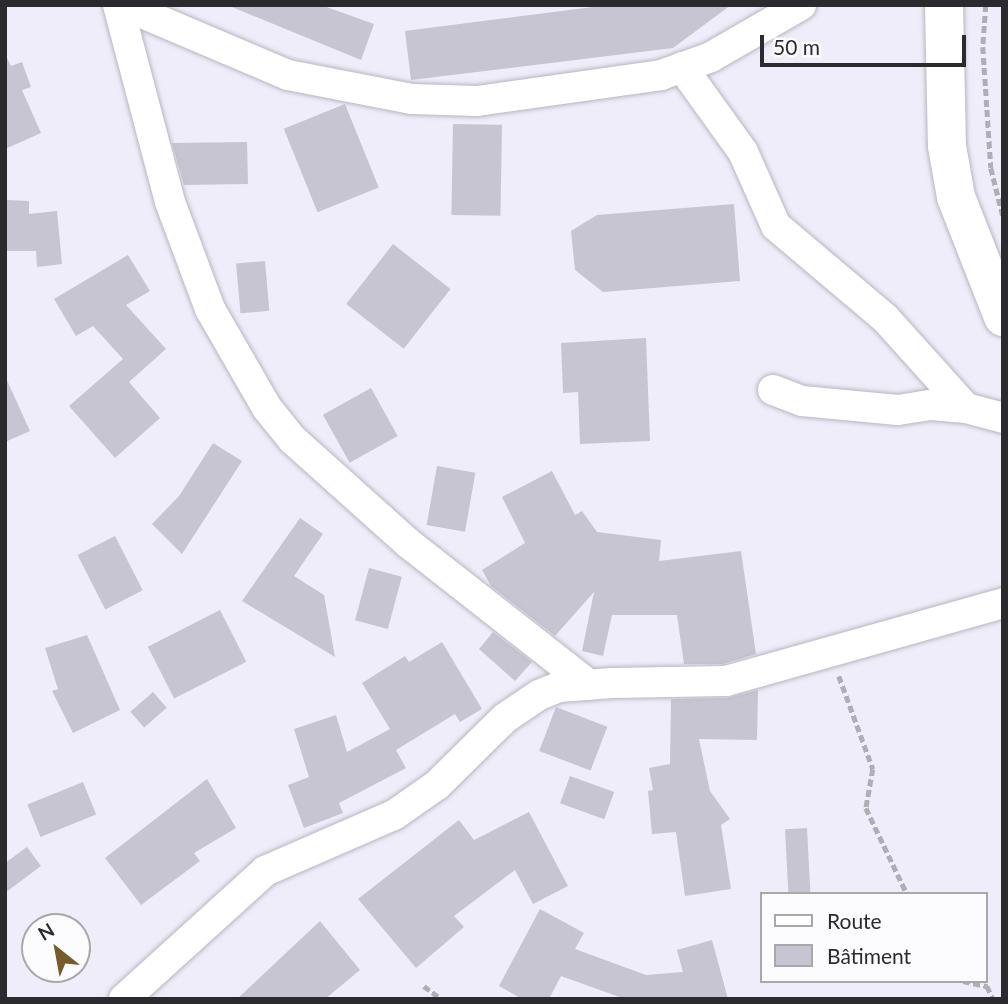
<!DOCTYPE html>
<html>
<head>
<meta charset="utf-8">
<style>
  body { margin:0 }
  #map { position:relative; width:1008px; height:1004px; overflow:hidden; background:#eeedf9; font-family:Lato,sans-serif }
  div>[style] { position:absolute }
  .building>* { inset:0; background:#c6c5d1; transform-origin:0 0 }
  .path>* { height:4.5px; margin-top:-2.25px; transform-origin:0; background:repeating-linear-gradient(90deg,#aeaeb7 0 7px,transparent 0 10.5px) }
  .roads { filter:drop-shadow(0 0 2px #b7b6c2) drop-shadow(0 0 2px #b7b6c2) }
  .minor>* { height:30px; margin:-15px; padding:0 15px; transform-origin:15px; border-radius:15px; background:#fff }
  .secondary>* { height:38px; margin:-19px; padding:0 19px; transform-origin:19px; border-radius:19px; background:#fff }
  span { translate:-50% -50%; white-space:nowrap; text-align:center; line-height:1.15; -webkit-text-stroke:7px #fcfcfe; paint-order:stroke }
  .frame { position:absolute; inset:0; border:7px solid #2b2b2f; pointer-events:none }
  .legend { position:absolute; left:760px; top:892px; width:228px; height:91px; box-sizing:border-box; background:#fcfcfe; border:2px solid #a8a8ab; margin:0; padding:9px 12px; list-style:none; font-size:21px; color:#2b2b2f }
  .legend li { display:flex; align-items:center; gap:14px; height:35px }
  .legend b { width:35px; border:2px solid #a8a8ab }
  .north { position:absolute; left:21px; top:913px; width:70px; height:70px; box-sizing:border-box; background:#fcfcfe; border:2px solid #a8a8ab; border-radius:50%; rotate:329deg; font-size:19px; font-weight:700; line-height:28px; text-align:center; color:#2b2b2f }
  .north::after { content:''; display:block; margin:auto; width:24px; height:32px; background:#765c2d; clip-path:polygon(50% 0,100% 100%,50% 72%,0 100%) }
  .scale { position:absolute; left:760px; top:35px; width:206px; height:32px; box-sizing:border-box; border:4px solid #2b2b2f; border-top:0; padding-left:9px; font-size:21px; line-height:24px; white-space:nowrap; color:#2b2b2f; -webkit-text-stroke:5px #fcfcfe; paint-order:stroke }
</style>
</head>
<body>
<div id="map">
  <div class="building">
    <i style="clip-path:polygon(227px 5px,321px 5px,374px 24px,361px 60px)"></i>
    <i style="clip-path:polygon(609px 5px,731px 5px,673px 48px,411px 80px,405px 31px)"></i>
    <i style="clip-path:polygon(5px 54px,11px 66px,22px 62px,31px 87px,22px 90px,41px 133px,5px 149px)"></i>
    <i style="left:345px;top:104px;width:90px;height:66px;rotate:68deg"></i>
    <i style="left:453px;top:124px;width:49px;height:91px;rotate:1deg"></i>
    <i style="clip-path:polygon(247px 142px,248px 184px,184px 185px,172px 143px)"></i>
    <i style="clip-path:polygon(7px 200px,29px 201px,29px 214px,57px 211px,62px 264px,37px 267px,36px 251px,6px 251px)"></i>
    <i style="clip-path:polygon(734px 204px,740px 281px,603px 292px,575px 270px,571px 231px,597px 215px)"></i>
    <i style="left:393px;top:244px;width:73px;height:76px;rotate:38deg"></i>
    <i style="clip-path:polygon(128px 255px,150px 291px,126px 305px,166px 349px,129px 382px,160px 418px,115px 458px,69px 406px,123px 359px,93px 326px,76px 336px,54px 299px)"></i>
    <i style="left:265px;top:261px;width:50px;height:29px;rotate:85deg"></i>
    <i style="clip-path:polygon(646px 338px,650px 441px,580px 444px,578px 392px,563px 393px,561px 343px)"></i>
    <i style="clip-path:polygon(5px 376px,30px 431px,5px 442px)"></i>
    <i style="left:371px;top:388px;width:55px;height:55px;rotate:61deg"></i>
    <i style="clip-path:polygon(213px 443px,242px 461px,182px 554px,152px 524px,179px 496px)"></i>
    <i style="left:437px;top:466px;width:39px;height:60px;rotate:10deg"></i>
    <i style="clip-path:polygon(552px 471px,575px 515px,582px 511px,597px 532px,661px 540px,659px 561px,741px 551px,756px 654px,723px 664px,684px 664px,677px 615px,612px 615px,603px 656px,582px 651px,594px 592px,555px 636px,491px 586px,482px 570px,525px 543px,502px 497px)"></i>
    <i style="clip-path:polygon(300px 518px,323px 534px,294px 576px,324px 595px,335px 657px,242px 601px)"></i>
    <i style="left:115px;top:536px;width:61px;height:42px;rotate:63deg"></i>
    <i style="left:369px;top:568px;width:34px;height:54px;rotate:15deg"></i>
    <i style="left:220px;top:610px;width:58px;height:81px;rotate:63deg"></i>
    <i style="clip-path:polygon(493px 632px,532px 662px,515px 681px,479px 649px)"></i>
    <i style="clip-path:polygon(87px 635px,120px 710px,73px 733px,52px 691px,58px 689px,45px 648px)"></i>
    <i style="clip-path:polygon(442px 642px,482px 709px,460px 722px,455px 714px,396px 750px,406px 768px,339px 803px,343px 813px,304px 828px,288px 785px,309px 777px,294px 729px,336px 715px,347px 752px,390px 729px,362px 683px,405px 656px,409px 662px)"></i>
    <i style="clip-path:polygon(758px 690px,757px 740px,699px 739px,710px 791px,730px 819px,721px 825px,731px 889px,685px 896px,676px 832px,652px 834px,648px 791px,653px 790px,649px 768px,670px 764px,671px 699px,727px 698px)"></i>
    <i style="left:153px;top:692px;width:21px;height:30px;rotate:49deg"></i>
    <i style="left:556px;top:707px;width:55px;height:47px;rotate:21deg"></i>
    <i style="left:570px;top:776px;width:47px;height:29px;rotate:20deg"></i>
    <i style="clip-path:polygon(207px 779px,236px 828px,194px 853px,200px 861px,141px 905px,105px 858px)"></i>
    <i style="left:83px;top:782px;width:35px;height:60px;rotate:68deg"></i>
    <i style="clip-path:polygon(529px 812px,568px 886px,533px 904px,515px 870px,454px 916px,464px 927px,416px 968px,358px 899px,459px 820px,474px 840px)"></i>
    <i style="left:807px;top:828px;width:66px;height:22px;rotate:87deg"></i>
    <i style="clip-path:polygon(27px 847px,41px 866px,5px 893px,5px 863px)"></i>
    <i style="clip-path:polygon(540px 909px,584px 933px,575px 949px,646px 975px,683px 972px,677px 950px,712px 940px,728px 999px,625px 999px,561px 976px,549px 999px,522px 999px,499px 986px)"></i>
    <i style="clip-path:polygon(320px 921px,360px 970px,325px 999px,237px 999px)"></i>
  </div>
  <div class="path">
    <i style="left:986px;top:5px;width:42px;rotate:94.1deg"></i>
    <i style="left:983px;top:47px;width:121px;rotate:86.2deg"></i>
    <i style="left:991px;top:168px;width:49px;rotate:76deg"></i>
    <i style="left:839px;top:676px;width:99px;rotate:69.9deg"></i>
    <i style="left:873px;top:769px;width:40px;rotate:100deg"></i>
    <i style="left:866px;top:808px;width:95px;rotate:64.5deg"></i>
    <i style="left:963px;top:981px;width:25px;rotate:12deg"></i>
    <i style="left:987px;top:986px;width:14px;rotate:65deg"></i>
    <i style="left:424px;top:986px;width:21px;rotate:37deg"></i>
  </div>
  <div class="roads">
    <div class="minor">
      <i style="left:118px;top:5px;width:204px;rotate:75.2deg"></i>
      <i style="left:170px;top:202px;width:114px;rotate:69.5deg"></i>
      <i style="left:210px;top:309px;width:114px;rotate:60.1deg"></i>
      <i style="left:267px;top:408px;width:40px;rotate:51deg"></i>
      <i style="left:292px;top:439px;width:156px;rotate:41.9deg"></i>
      <i style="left:408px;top:543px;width:230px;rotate:38.1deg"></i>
      <i style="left:123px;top:5px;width:179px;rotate:23deg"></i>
      <i style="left:288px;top:75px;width:126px;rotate:11deg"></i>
      <i style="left:412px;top:99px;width:65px;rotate:1.8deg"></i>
      <i style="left:477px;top:101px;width:186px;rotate:-8deg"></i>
      <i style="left:661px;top:75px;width:53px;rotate:-19.8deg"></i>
      <i style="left:711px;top:57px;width:104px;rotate:-30deg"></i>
      <i style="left:682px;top:67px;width:105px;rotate:54.3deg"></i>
      <i style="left:743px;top:152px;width:81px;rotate:66deg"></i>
      <i style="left:776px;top:226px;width:143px;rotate:40.2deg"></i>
      <i style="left:885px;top:318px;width:121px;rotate:48deg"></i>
      <i style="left:966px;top:408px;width:38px;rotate:15deg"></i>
      <i style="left:773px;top:390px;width:31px;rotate:21deg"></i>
      <i style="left:802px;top:401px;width:96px;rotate:5.4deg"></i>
      <i style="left:898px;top:410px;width:33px;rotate:-9deg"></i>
      <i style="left:931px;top:405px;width:35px;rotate:5deg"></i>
      <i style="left:124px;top:999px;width:190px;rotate:-42.2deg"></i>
      <i style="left:265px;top:871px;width:141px;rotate:-23.5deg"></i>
      <i style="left:394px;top:815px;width:52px;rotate:-34.9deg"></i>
      <i style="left:437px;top:785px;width:95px;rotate:-44.6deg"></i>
      <i style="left:505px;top:718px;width:41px;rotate:-34.1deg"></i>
      <i style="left:539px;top:695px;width:22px;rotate:-22deg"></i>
      <i style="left:559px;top:687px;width:53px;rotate:-4.3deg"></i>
      <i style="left:612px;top:683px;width:114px;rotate:-1deg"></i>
      <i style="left:726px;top:681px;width:288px;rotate:-15.7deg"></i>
    </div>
    <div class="secondary">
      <i style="left:944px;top:5px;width:141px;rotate:88.8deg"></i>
      <i style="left:947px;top:146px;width:52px;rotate:80deg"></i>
      <i style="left:956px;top:197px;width:129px;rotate:68.6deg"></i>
    </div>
  </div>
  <div class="frame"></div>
  <ul class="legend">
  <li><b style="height:9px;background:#fff"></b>Route</li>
  <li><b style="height:19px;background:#c6c5d1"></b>Bâtiment</li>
  </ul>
  <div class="north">N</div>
  <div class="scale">50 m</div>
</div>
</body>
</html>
